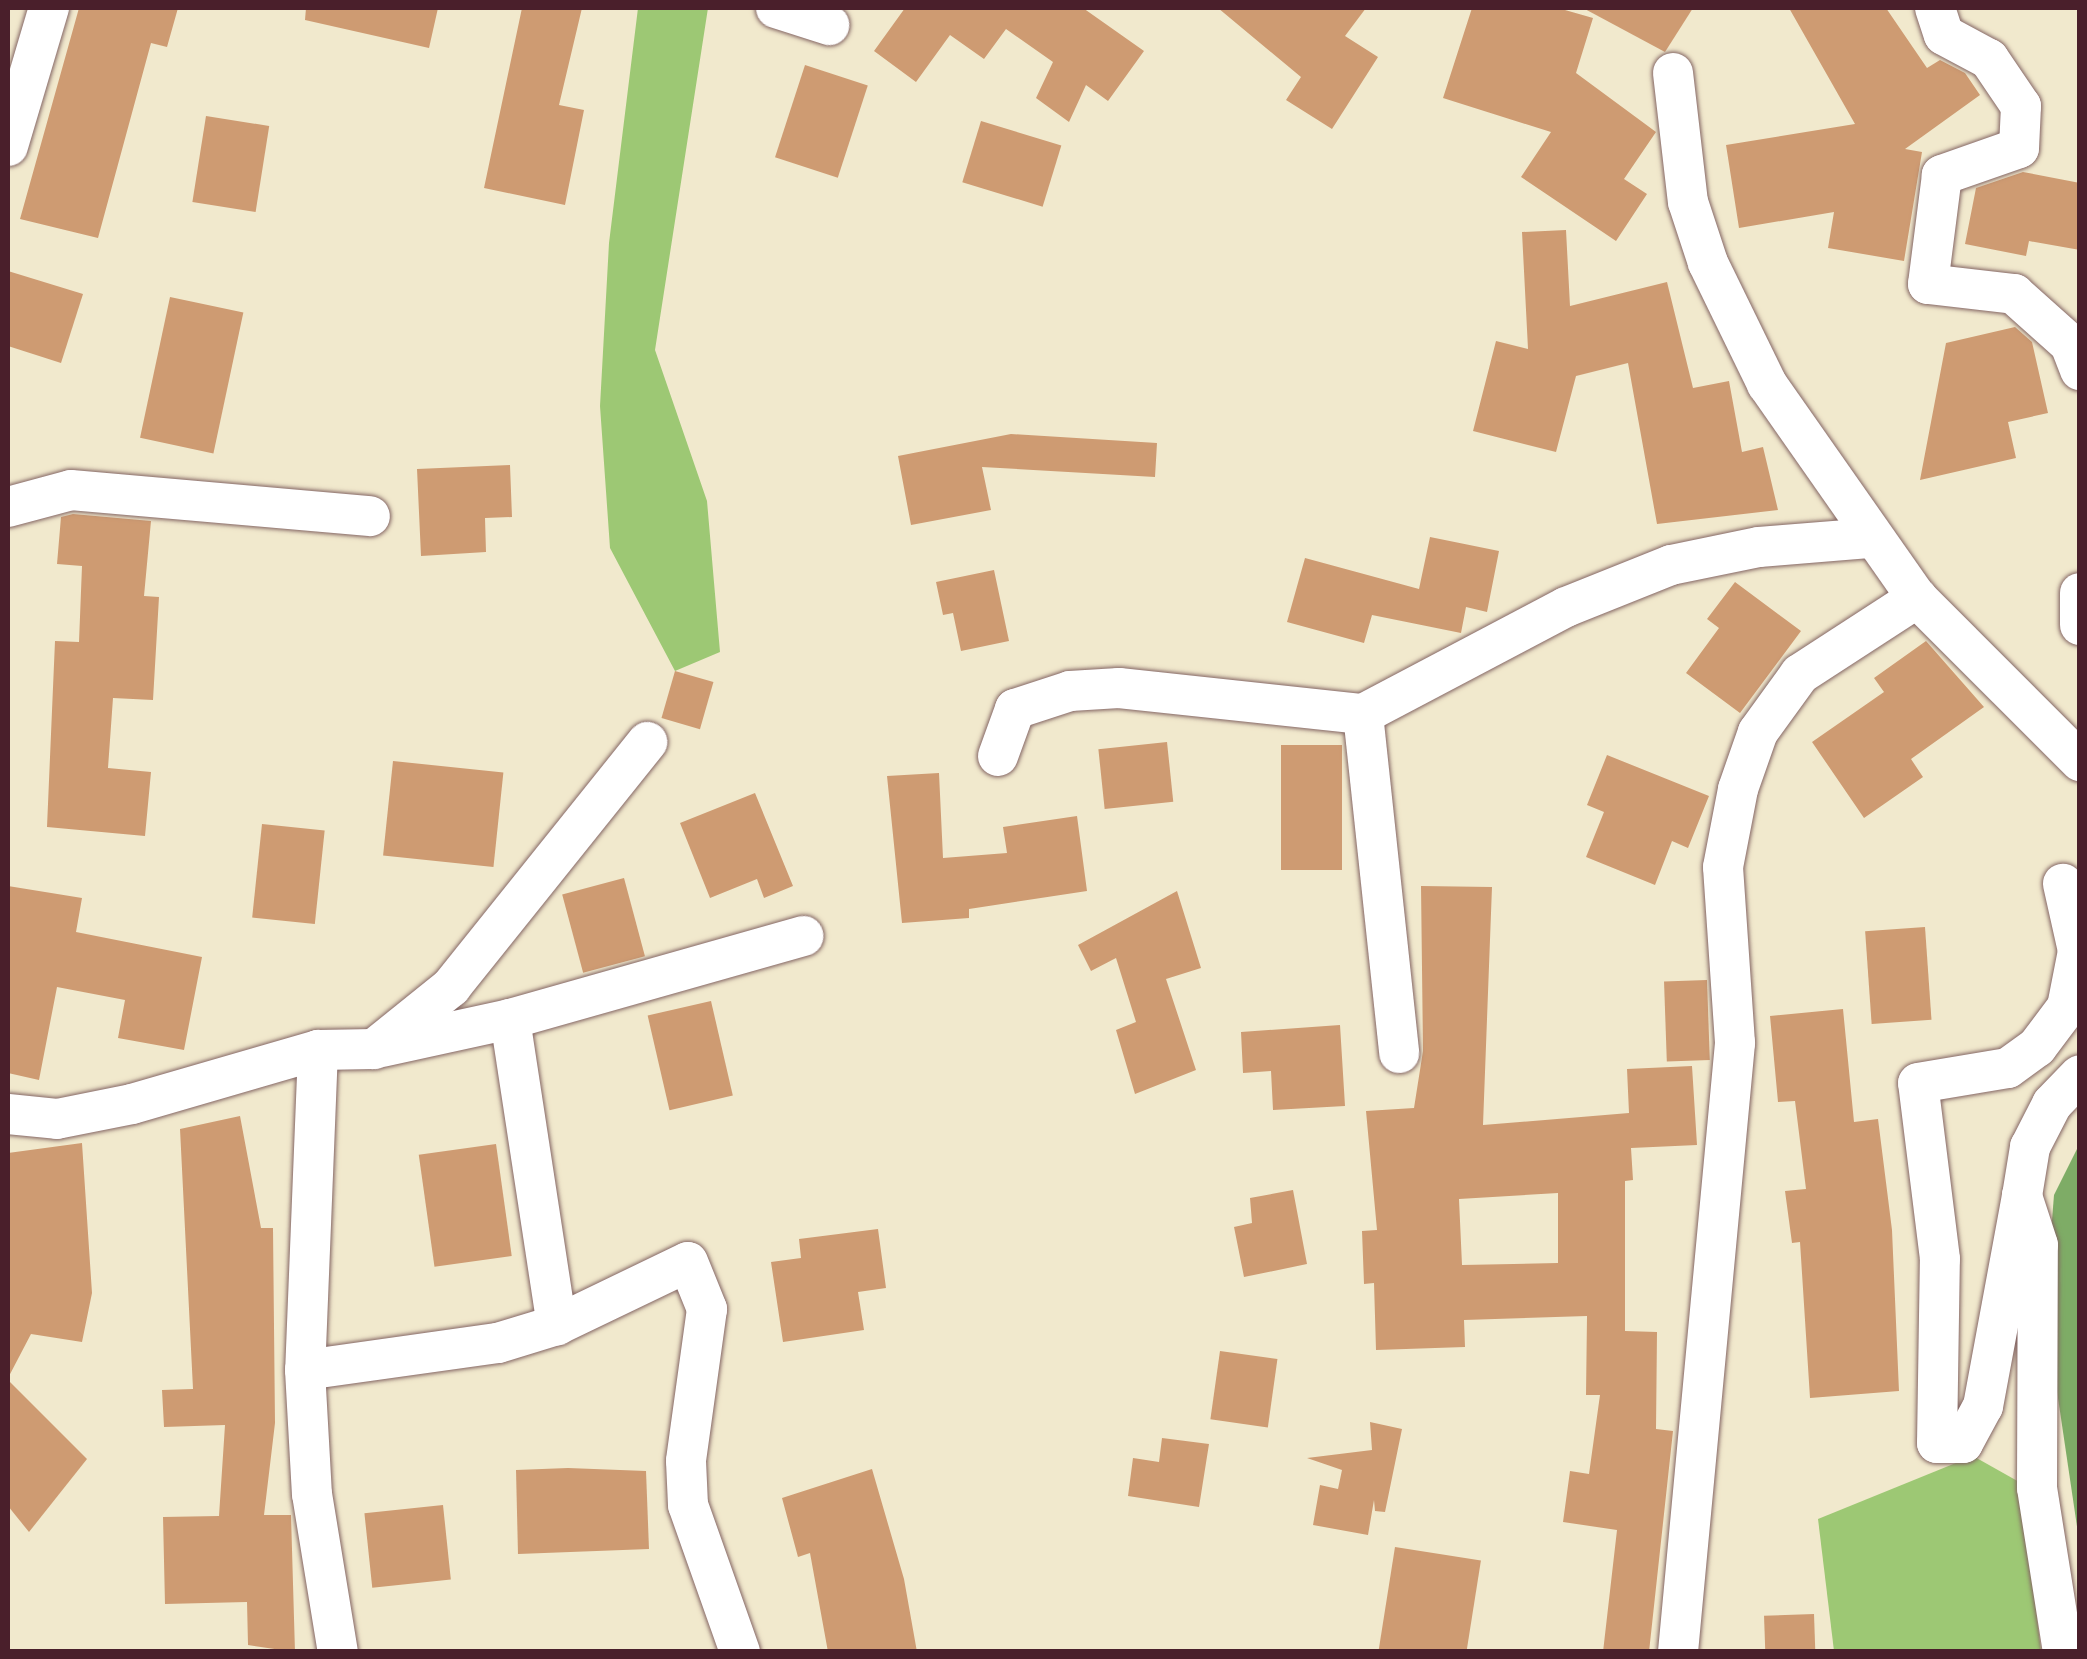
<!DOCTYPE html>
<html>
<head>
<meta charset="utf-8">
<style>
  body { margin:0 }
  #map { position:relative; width:2087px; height:1659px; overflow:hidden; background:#f1e9cd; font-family:"Playpen Sans",sans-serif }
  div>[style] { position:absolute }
  .green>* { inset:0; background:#9dc874 }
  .forest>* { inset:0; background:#7eac66 }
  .building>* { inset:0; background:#ce9b72; transform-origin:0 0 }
  .roads { filter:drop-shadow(0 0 2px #846664) drop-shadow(0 0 2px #846664) }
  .minor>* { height:40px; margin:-20px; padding:0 20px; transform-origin:20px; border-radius:20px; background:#fff }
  span { translate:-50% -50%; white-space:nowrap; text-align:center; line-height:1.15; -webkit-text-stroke:8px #fcf5e5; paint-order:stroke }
  .frame { position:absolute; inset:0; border:10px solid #4a1f2b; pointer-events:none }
</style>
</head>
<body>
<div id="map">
  <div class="green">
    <i style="clip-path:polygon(638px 8px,708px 8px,655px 350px,707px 501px,720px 652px,675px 671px,610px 548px,600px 406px,609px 243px)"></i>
    <i style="clip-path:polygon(1973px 1456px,2021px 1483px,2041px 1651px,1834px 1651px,1818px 1519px)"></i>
  </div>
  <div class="forest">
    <i style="clip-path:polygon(2079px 1145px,2079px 1540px,2045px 1310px,2054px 1195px)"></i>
  </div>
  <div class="building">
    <i style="clip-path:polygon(79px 8px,178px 8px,167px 47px,151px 43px,98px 238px,20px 219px)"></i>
    <i style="clip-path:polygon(306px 8px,438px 8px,429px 48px,305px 20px)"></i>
    <i style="clip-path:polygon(522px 8px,582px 8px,559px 105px,584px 110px,565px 205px,484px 188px)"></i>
    <i style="clip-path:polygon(905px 8px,1083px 8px,1144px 51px,1108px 101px,1086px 85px,1069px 122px,1036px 98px,1053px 62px,1006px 29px,984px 59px,950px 35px,916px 82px,874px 51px)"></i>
    <i style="clip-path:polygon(1218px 8px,1366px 8px,1345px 36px,1378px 57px,1332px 129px,1286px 100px,1301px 77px)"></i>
    <i style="clip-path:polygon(1472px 8px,1558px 8px,1593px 18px,1576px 73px,1656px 132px,1624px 179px,1647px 194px,1616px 241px,1521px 177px,1551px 132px,1443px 98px)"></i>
    <i style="clip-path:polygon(1583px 8px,1693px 8px,1665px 52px)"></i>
    <i style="clip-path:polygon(1789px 8px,1886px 8px,1927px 68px,1940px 60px,1965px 73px,1980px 95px,1905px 149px,1922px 152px,1904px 261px,1828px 248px,1834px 212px,1739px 228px,1726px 145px,1855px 124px)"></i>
    <i style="left:805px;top:65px;width:66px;height:97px;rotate:18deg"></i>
    <i style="left:206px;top:116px;width:64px;height:87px;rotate:9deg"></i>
    <i style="left:981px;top:121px;width:84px;height:64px;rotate:17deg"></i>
    <i style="clip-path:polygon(2023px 172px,2080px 183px,2080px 250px,2029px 241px,2026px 256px,1965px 244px,1976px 188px)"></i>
    <i style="clip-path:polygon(1566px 230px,1570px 306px,1667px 282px,1693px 388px,1729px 381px,1742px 452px,1763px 447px,1778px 510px,1657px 524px,1628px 363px,1576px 376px,1556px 452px,1473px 431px,1496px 341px,1528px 349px,1522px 232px)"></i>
    <i style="clip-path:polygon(8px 271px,83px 294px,61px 363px,8px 346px)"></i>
    <i style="left:170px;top:297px;width:75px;height:144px;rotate:12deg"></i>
    <i style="clip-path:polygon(2015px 327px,2032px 342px,2048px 413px,2008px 422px,2016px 458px,1920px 480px,1946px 343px)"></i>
    <i style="clip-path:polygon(1011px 434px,1157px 443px,1155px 477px,982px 467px,991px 510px,911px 525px,898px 456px)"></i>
    <i style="clip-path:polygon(510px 465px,512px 517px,485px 518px,486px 552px,421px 556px,417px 469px)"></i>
    <i style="clip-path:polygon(73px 514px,151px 521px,144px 596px,159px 597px,153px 700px,113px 698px,108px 768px,151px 772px,145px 836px,47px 827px,55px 641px,79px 642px,82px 566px,57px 564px,61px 517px)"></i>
    <i style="clip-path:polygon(1430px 537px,1499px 551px,1487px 612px,1466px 607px,1461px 633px,1372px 615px,1364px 643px,1287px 622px,1305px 558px,1419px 589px)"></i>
    <i style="clip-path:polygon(994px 570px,1009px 641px,961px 651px,953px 613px,943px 615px,936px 582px)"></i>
    <i style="clip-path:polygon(1735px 582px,1801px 631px,1740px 713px,1686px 673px,1719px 628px,1707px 619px)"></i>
    <i style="clip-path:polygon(1926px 641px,1984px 707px,1911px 759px,1923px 777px,1864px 818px,1812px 742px,1884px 692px,1874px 678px)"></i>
    <i style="left:675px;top:671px;width:40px;height:49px;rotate:16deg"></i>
    <i style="left:1167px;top:742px;width:60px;height:69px;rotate:84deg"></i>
    <i style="left:1281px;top:745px;width:61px;height:125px"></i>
    <i style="clip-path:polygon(1607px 755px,1709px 796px,1688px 848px,1672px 841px,1655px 885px,1586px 857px,1604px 812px,1587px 805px)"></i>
    <i style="left:393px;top:761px;width:111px;height:95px;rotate:6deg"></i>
    <i style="clip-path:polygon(939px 773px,943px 858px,1007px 853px,1003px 827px,1077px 816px,1087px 891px,969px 909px,969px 918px,902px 923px,887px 776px)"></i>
    <i style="clip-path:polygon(755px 793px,793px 886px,764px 898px,757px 879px,710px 898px,680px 823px)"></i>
    <i style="left:262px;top:824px;width:63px;height:94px;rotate:6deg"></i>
    <i style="left:624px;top:878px;width:81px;height:64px;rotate:75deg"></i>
    <i style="clip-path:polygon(8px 886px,82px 898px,76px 932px,202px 957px,184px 1050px,118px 1038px,125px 1000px,57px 987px,39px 1080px,8px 1073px)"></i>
    <i style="clip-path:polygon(evenodd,1421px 886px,1492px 887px,1483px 1125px,1629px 1113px,1627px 1069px,1692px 1066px,1697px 1145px,1631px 1148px,1633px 1180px,1625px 1181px,1625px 1331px,1657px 1332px,1656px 1429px,1673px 1431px,1649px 1652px,1603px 1652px,1617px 1530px,1563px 1522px,1570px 1471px,1589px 1474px,1600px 1395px,1586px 1395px,1587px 1316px,1464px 1320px,1465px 1347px,1376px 1350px,1374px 1283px,1364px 1284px,1362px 1231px,1377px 1230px,1366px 1111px,1414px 1108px,1423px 1051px,1421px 886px,1558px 1193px,1558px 1263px,1462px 1265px,1459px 1199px,1558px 1193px)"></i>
    <i style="clip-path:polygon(1177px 891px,1201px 968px,1166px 979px,1196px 1070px,1135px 1094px,1116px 1030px,1136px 1022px,1116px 958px,1091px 971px,1078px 945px)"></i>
    <i style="left:1925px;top:927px;width:93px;height:60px;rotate:86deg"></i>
    <i style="left:1707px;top:980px;width:80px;height:43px;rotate:88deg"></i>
    <i style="left:711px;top:1001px;width:97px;height:65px;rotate:77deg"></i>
    <i style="clip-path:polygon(1843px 1009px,1854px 1122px,1878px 1119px,1892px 1230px,1899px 1391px,1810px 1398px,1800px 1242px,1792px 1243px,1785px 1191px,1806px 1189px,1795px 1101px,1778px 1102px,1770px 1016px)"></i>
    <i style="clip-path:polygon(1340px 1025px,1345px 1106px,1273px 1110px,1271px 1071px,1243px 1073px,1241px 1032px)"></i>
    <i style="clip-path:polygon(240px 1116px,261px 1228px,273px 1228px,275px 1423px,264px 1515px,291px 1515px,295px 1652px,248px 1645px,247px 1602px,165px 1604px,163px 1517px,219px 1516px,225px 1425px,164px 1427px,162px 1390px,193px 1389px,180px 1129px)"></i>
    <i style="clip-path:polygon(82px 1143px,92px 1293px,82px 1342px,31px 1334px,8px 1378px,8px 1153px)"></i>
    <i style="left:496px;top:1144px;width:113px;height:78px;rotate:82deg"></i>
    <i style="clip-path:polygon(1293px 1190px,1307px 1264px,1244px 1277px,1234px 1227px,1252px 1223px,1250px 1198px)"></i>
    <i style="clip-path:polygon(878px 1229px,886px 1288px,858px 1292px,864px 1330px,783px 1342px,771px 1262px,801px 1258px,799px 1239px)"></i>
    <i style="left:1220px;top:1351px;width:58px;height:69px;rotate:8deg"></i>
    <i style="clip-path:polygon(8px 1380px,87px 1459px,29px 1532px,8px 1506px)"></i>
    <i style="clip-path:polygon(1370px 1422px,1402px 1429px,1385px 1512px,1375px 1511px,1374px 1500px,1368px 1535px,1313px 1525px,1320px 1485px,1338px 1489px,1342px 1470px,1307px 1458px,1372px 1450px)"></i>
    <i style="clip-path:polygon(1162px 1438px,1209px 1444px,1199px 1507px,1128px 1496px,1133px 1458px,1159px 1462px)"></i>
    <i style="clip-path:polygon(568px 1468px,646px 1471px,649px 1549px,518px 1554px,516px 1470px)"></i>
    <i style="clip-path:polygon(872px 1469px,904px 1579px,917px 1652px,828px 1652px,810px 1553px,798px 1557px,782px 1498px)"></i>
    <i style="left:443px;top:1505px;width:75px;height:79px;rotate:84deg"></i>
    <i style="left:1395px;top:1547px;width:87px;height:106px;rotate:9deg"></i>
    <i style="left:1814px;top:1614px;width:38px;height:50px;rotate:88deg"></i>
  </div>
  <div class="roads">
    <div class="minor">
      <i style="left:776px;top:8px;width:56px;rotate:17.8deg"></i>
      <i style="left:1935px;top:8px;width:28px;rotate:72deg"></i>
      <i style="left:1944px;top:35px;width:51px;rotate:28.1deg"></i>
      <i style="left:1989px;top:59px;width:57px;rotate:55.8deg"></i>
      <i style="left:2021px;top:106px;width:42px;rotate:92.7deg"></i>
      <i style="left:2019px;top:148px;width:82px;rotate:160.7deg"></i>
      <i style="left:1942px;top:175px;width:110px;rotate:97.3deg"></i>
      <i style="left:1928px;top:284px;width:87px;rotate:6.6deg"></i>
      <i style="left:2014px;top:294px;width:75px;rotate:41.8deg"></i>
      <i style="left:2070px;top:344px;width:28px;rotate:69deg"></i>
      <i style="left:1673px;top:73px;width:130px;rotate:83.4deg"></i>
      <i style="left:1688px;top:202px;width:64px;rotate:71.8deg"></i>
      <i style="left:1708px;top:263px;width:135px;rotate:64deg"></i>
      <i style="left:1767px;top:384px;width:261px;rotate:55deg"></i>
      <i style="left:1917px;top:598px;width:231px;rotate:45deg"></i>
      <i style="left:8px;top:146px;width:144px;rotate:-73.5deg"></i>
      <i style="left:8px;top:507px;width:65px;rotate:-15.1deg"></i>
      <i style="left:71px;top:490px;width:300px;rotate:5deg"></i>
      <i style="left:2080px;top:593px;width:32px;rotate:90deg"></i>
      <i style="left:1363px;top:714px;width:341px;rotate:83.9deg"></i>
      <i style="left:998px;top:756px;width:50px;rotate:-70.1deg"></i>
      <i style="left:1015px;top:709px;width:58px;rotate:-18.1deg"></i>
      <i style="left:1070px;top:691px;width:49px;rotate:-3.5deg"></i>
      <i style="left:1119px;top:688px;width:245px;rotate:6.1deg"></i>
      <i style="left:1363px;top:714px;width:229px;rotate:-27.8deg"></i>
      <i style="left:1566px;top:607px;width:113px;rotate:-21.8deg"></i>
      <i style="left:1671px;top:565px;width:90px;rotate:-11.6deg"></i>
      <i style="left:1759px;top:547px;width:113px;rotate:-4.6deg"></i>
      <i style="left:510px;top:1019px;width:305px;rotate:-15.8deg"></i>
      <i style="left:382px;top:1047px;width:131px;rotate:-12.3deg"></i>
      <i style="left:510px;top:1019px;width:310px;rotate:81.3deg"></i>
      <i style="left:318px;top:1050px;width:320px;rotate:92.3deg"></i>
      <i style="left:305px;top:1370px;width:124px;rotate:86.8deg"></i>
      <i style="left:312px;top:1494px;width:160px;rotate:80.7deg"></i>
      <i style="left:8px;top:1114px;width:49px;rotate:5.8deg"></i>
      <i style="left:57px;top:1119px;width:76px;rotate:-11.3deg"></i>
      <i style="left:132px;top:1104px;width:194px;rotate:-16.2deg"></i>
      <i style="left:318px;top:1050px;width:56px;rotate:-1deg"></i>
      <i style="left:374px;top:1049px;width:99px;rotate:-38.8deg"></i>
      <i style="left:451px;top:987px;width:314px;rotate:-51.3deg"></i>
      <i style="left:2022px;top:1196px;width:214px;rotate:100.5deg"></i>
      <i style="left:1983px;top:1406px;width:42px;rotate:118.4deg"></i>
      <i style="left:1963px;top:1443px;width:26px;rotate:180deg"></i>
      <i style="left:1937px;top:1443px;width:184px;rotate:-89.1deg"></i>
      <i style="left:1940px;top:1259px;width:177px;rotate:-97.1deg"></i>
      <i style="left:1918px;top:1083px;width:91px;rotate:-9.5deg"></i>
      <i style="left:2008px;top:1068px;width:36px;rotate:-36deg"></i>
      <i style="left:2037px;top:1047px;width:50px;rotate:-53.1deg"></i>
      <i style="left:2067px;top:1007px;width:57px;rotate:-78.9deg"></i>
      <i style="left:2078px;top:951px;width:69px;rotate:-102.6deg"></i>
      <i style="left:305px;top:1370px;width:195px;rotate:-8deg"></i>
      <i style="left:498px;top:1343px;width:62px;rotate:-17deg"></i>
      <i style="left:557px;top:1325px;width:145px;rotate:-25.7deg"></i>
      <i style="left:688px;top:1262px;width:51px;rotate:68deg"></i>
      <i style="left:707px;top:1309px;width:153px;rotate:97.9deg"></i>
      <i style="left:686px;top:1461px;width:44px;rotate:87.4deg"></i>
      <i style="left:688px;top:1505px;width:156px;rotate:70.5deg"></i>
      <i style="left:1678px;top:1652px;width:612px;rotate:-84.65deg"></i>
      <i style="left:1735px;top:1043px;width:176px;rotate:-93.9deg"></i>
      <i style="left:1723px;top:867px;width:79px;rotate:-79.1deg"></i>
      <i style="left:1738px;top:789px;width:60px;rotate:-70.7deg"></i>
      <i style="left:1758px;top:732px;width:72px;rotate:-54.1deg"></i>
      <i style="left:1800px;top:674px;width:140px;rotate:-33deg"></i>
      <i style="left:2063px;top:1652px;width:166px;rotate:-99deg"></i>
      <i style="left:2037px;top:1488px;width:243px;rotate:-89.8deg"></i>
      <i style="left:2038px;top:1245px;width:52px;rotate:-108.1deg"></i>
      <i style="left:2022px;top:1196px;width:50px;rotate:-80.7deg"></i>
      <i style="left:2030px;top:1147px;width:48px;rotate:-62.9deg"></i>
      <i style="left:2052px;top:1104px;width:40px;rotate:-46deg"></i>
    </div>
  </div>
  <div class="frame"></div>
</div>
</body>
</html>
